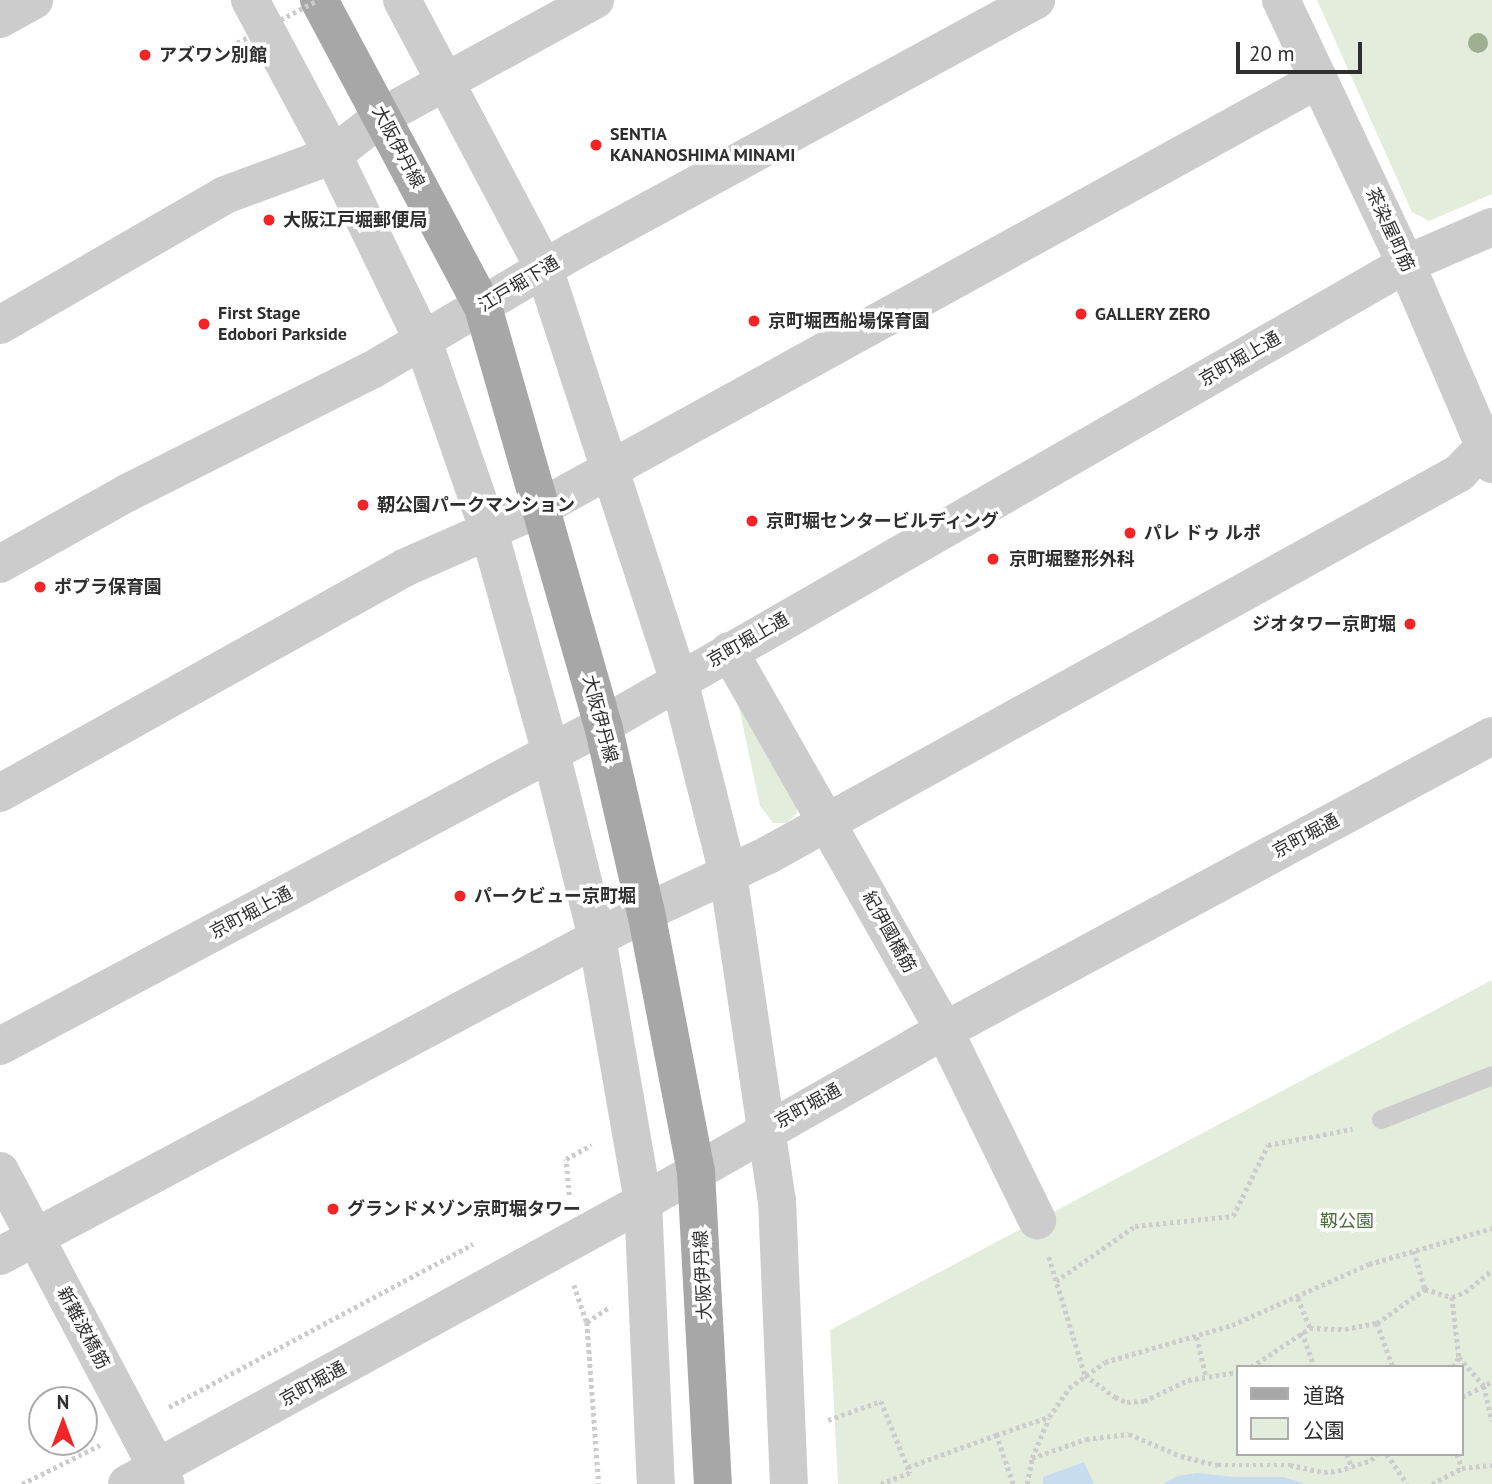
<!DOCTYPE html>
<html>
<head>
<meta charset="utf-8">
<style>
  body { margin:0 }
  #map { position:relative; width:1492px; height:1484px; overflow:hidden; background:#fff; font-family:"PT Sans","Noto Sans JP",sans-serif }
  div>[style] { position:absolute }
  .green>* { inset:0; background:#e4eddc }
  .water>* { inset:0; background:#c7dcef }
  .path>* { height:4.5px; margin-top:-2.25px; transform-origin:0; background:repeating-linear-gradient(90deg,#ccc 0 3.5px,transparent 0 7px) }
  .service>* { height:19px; margin:-9.5px; padding:0 9.5px; transform-origin:9.5px; border-radius:9.5px; background:#ccc }
  .minor>* { height:38px; margin:-19px; padding:0 19px; transform-origin:19px; border-radius:19px; background:#ccc }
  .primary>* { height:38px; margin:-19px; padding:0 19px; transform-origin:19px; border-radius:19px; background:#a7a7a7 }
  .path-bridge>* { height:4.5px; margin-top:-2.25px; transform-origin:0; background:repeating-linear-gradient(90deg,#ccc 0 3.5px,transparent 0 7px) }
  .trees>* { width:20px; height:20px; margin:-10px; border-radius:50%; background:#9eaf92 }
  .dots>* { width:19px; height:19px; translate:-50% -50%; box-sizing:border-box; border:4px solid #fff; border-radius:50% }
  span { translate:-50% -50%; white-space:nowrap; text-align:center; line-height:1.15; -webkit-text-stroke:7px #fff; paint-order:stroke }
  .poi-label { font-size:18px; color:#2f2f2f; font-weight:700 }
  .left { translate:0 -50%; text-align:left }
  .right { translate:-100% -50%; text-align:right }
  .street-label { font-size:18px; color:#2f2f2f }
  .park-label { font-size:18px; color:#4e6e39 }
  .legend { position:absolute; left:1236px; top:1365px; width:228px; height:91px; box-sizing:border-box; background:#fff; border:2px solid #acacac; margin:0; padding:9px 12px; list-style:none; font-size:21px; color:#2f2f2f }
  .legend li { display:flex; align-items:center; gap:14px; height:35px }
  .legend b { width:35px; border:2px solid #acacac }
  .north { position:absolute; left:28px; top:1386px; width:70px; height:70px; box-sizing:border-box; background:#fff; border:2px solid #acacac; border-radius:50%; rotate:0deg; font-size:19px; font-weight:700; line-height:28px; text-align:center; color:#2f2f2f }
  .north::after { content:''; display:block; margin:auto; width:24px; height:32px; background:#f32425; clip-path:polygon(50% 0,100% 100%,50% 72%,0 100%) }
  .scale { position:absolute; left:1236px; top:42px; width:126px; height:32px; box-sizing:border-box; border:4px solid #2f2f2f; border-top:0; padding-left:9px; font-size:21px; line-height:24px; white-space:nowrap; color:#2f2f2f; -webkit-text-stroke:5px #fff; paint-order:stroke }
</style>
</head>
<body>
<div id="map">
  <div class="green">
    <i style="clip-path:polygon(1317px 0,1492px 0,1492px 194px,1429px 221px,1412px 212px)"></i>
    <i style="clip-path:polygon(734px 684px,798px 794px,797px 813px,787px 823px,773px 823px,760px 806px)"></i>
    <i style="clip-path:polygon(evenodd,1492px 980px,1492px 1484px,838px 1484px,830px 1330px,1492px 980px,1238px 1367px,1462px 1367px,1462px 1454px,1238px 1454px,1238px 1367px)"></i>
  </div>
  <div class="water">
    <i style="clip-path:polygon(1084px 1462px,1094px 1484px,1043px 1484px,1043px 1477px)"></i>
    <i style="clip-path:polygon(1197px 1473px,1234px 1477px,1284px 1477px,1305px 1484px,1163px 1484px,1178px 1476px)"></i>
  </div>
  <div class="path">
    <i style="left:569px;top:1195px;width:36px;rotate:-95deg"></i>
    <i style="left:566px;top:1159px;width:29px;rotate:-29deg"></i>
    <i style="left:1414px;top:1251px;width:40px;rotate:74deg"></i>
    <i style="left:1425px;top:1289px;width:28px;rotate:17deg"></i>
    <i style="left:1452px;top:1297px;width:14px;rotate:-21deg"></i>
    <i style="left:1465px;top:1292px;width:35px;rotate:-39deg"></i>
    <i style="left:1049px;top:1257px;width:123px;rotate:73deg"></i>
    <i style="left:1085px;top:1375px;width:37px;rotate:36deg"></i>
    <i style="left:1115px;top:1397px;width:13px;rotate:23deg"></i>
    <i style="left:1127px;top:1402px;width:17px;rotate:-3deg"></i>
    <i style="left:1144px;top:1401px;width:49px;rotate:-25.5deg"></i>
    <i style="left:1188px;top:1380px;width:51px;rotate:-9.1deg"></i>
    <i style="left:1056px;top:1281px;width:96px;rotate:-34.8deg"></i>
    <i style="left:1135px;top:1226px;width:99px;rotate:-5.8deg"></i>
    <i style="left:1233px;top:1216px;width:79px;rotate:-63.8deg"></i>
    <i style="left:1268px;top:1145px;width:86px;rotate:-10.8deg"></i>
    <i style="left:574px;top:1285px;width:39px;rotate:71deg"></i>
    <i style="left:587px;top:1322px;width:162px;rotate:85.8deg"></i>
    <i style="left:1452px;top:1297px;width:60px;rotate:83.3deg"></i>
    <i style="left:1459px;top:1357px;width:38px;rotate:49deg"></i>
    <i style="left:1484px;top:1386px;width:36px;rotate:77deg"></i>
    <i style="left:1298px;top:1298px;width:32px;rotate:68deg"></i>
    <i style="left:587px;top:1322px;width:25px;rotate:-34deg"></i>
    <i style="left:1377px;top:1323px;width:47px;rotate:70deg"></i>
    <i style="left:1302px;top:1332px;width:37px;rotate:70deg"></i>
    <i style="left:1197px;top:1337px;width:40px;rotate:77deg"></i>
    <i style="left:1251px;top:1367px;width:71px;rotate:-33.5deg"></i>
    <i style="left:1310px;top:1328px;width:35px;rotate:2deg"></i>
    <i style="left:1345px;top:1329px;width:33px;rotate:-11deg"></i>
    <i style="left:1377px;top:1323px;width:59px;rotate:-35.3deg"></i>
    <i style="left:1453px;top:1367px;width:12px;rotate:-59deg"></i>
    <i style="left:1462px;top:1397px;width:34px;rotate:-27deg"></i>
    <i style="left:169px;top:1407px;width:345px;rotate:-28.2deg"></i>
    <i style="left:828px;top:1420px;width:56px;rotate:-19.7deg"></i>
    <i style="left:881px;top:1401px;width:78px;rotate:68.1deg"></i>
    <i style="left:910px;top:1473px;width:31px;rotate:159deg"></i>
    <i style="left:1347px;top:1454px;width:15px;rotate:70deg"></i>
    <i style="left:1387px;top:1454px;width:36px;rotate:56deg"></i>
    <i style="left:1457px;top:1454px;width:15px;rotate:70deg"></i>
    <i style="left:1032px;top:1458px;width:57px;rotate:-19.4deg"></i>
    <i style="left:1086px;top:1439px;width:43px;rotate:-6.6deg"></i>
    <i style="left:1129px;top:1434px;width:56px;rotate:22.9deg"></i>
    <i style="left:1181px;top:1456px;width:38px;rotate:14deg"></i>
    <i style="left:1218px;top:1465px;width:72px"></i>
    <i style="left:1290px;top:1465px;width:35px;rotate:12deg"></i>
    <i style="left:1324px;top:1472px;width:14px;rotate:-4deg"></i>
    <i style="left:1338px;top:1471px;width:35px;rotate:-18deg"></i>
    <i style="left:1371px;top:1460px;width:8px;rotate:-50deg"></i>
    <i style="left:908px;top:1467px;width:94px;rotate:-20deg"></i>
    <i style="left:22px;top:1484px;width:87px;rotate:-26.6deg"></i>
    <i style="left:1013px;top:1484px;width:52px;rotate:-109.1deg"></i>
    <i style="left:996px;top:1435px;width:56px;rotate:-18.8deg"></i>
    <i style="left:1049px;top:1417px;width:35px;rotate:-55deg"></i>
    <i style="left:1069px;top:1388px;width:44px;rotate:-35.8deg"></i>
    <i style="left:1105px;top:1362px;width:132px;rotate:-16.2deg"></i>
    <i style="left:1232px;top:1325px;width:150px;rotate:-24deg"></i>
    <i style="left:1369px;top:1264px;width:128px;rotate:-16.3deg"></i>
    <i style="left:1027px;top:1484px;width:26px;rotate:-79deg"></i>
    <i style="left:1032px;top:1458px;width:43px;rotate:-67deg"></i>
    <i style="left:1432px;top:1484px;width:34px;rotate:-28deg"></i>
    <i style="left:1462px;top:1468px;width:30px;rotate:-6deg"></i>
  </div>
  <div class="service">
    <i style="left:1381px;top:1119px;width:119px;rotate:-21.6deg"></i>
  </div>
  <div class="minor">
    <i style="left:250px;top:0;width:176px;rotate:61.8deg"></i>
    <i style="left:333px;top:155px;width:203px;rotate:64.1deg"></i>
    <i style="left:422px;top:338px;width:204px;rotate:70.9deg"></i>
    <i style="left:489px;top:531px;width:230px;rotate:74.4deg"></i>
    <i style="left:551px;top:753px;width:191px;rotate:76deg"></i>
    <i style="left:597px;top:938px;width:268px;rotate:80.1deg"></i>
    <i style="left:643px;top:1202px;width:282px;rotate:87.4deg"></i>
    <i style="left:402px;top:0;width:303px;rotate:62.1deg"></i>
    <i style="left:544px;top:268px;width:434px;rotate:71.9deg"></i>
    <i style="left:679px;top:680px;width:200px;rotate:75.8deg"></i>
    <i style="left:728px;top:874px;width:330px;rotate:81.5deg"></i>
    <i style="left:777px;top:1200px;width:284px;rotate:87.6deg"></i>
    <i style="left:1281px;top:0;width:292px;rotate:64.7deg"></i>
    <i style="left:1406px;top:264px;width:218px;rotate:66.7deg"></i>
    <i style="left:0;top:19px;width:39px;rotate:-29deg"></i>
    <i style="left:0;top:325px;width:260px;rotate:-30deg"></i>
    <i style="left:225px;top:195px;width:115px;rotate:-20.3deg"></i>
    <i style="left:333px;top:155px;width:61px;rotate:-38.4deg"></i>
    <i style="left:381px;top:117px;width:244px;rotate:-28.7deg"></i>
    <i style="left:0;top:564px;width:145px;rotate:-29.2deg"></i>
    <i style="left:127px;top:493px;width:274px;rotate:-26.7deg"></i>
    <i style="left:372px;top:370px;width:234px;rotate:-30.5deg"></i>
    <i style="left:574px;top:251px;width:526px;rotate:-28.51deg"></i>
    <i style="left:729px;top:651px;width:436px;rotate:60.4deg"></i>
    <i style="left:944px;top:1030px;width:212px;rotate:63.9deg"></i>
    <i style="left:0;top:793px;width:462px;rotate:-29.1deg"></i>
    <i style="left:404px;top:568px;width:149px;rotate:-23.8deg"></i>
    <i style="left:540px;top:508px;width:889px;rotate:-28.84deg"></i>
    <i style="left:0;top:1046px;width:683px;rotate:-28.03deg"></i>
    <i style="left:603px;top:725px;width:926px;rotate:-29.86deg"></i>
    <i style="left:1406px;top:264px;width:94px;rotate:-23.3deg"></i>
    <i style="left:0;top:1171px;width:354px;rotate:62.1deg"></i>
    <i style="left:0;top:1256px;width:732px;rotate:-28.04deg"></i>
    <i style="left:646px;top:912px;width:135px;rotate:-25deg"></i>
    <i style="left:768px;top:855px;width:790px;rotate:-28.93deg"></i>
    <i style="left:1459px;top:473px;width:36px;rotate:-46deg"></i>
    <i style="left:127px;top:1484px;width:588px;rotate:-28.66deg"></i>
    <i style="left:643px;top:1202px;width:314px;rotate:-29.7deg"></i>
    <i style="left:916px;top:1046px;width:654px;rotate:-28.29deg"></i>
  </div>
  <div class="primary">
    <i style="left:319px;top:0;width:348px;rotate:61.9deg"></i>
    <i style="left:483px;top:307px;width:435px;rotate:74deg"></i>
    <i style="left:603px;top:725px;width:192px;rotate:77.1deg"></i>
    <i style="left:646px;top:912px;width:265px;rotate:79.1deg"></i>
    <i style="left:696px;top:1172px;width:312px;rotate:86.9deg"></i>
  </div>
  <div class="path-bridge">
    <i style="left:231px;top:46px;width:98px;rotate:-27.9deg"></i>
  </div>
  <div class="trees">
    <i style="left:1478px;top:43px"></i>
  </div>
  <div class="dots">
    <i style="left:145px;top:55px;background:#f32425"></i>
    <i style="left:596px;top:145px;background:#f32425"></i>
    <i style="left:269px;top:220px;background:#f32425"></i>
    <i style="left:1081px;top:314px;background:#f32425"></i>
    <i style="left:754px;top:321px;background:#f32425"></i>
    <i style="left:204px;top:324px;background:#f32425"></i>
    <i style="left:363px;top:505px;background:#f32425"></i>
    <i style="left:752px;top:521px;background:#f32425"></i>
    <i style="left:1130px;top:533px;background:#f32425"></i>
    <i style="left:993px;top:559px;background:#f32425"></i>
    <i style="left:40px;top:587px;background:#f32425"></i>
    <i style="left:1410px;top:624px;background:#f32425"></i>
    <i style="left:460px;top:896px;background:#f32425"></i>
    <i style="left:333px;top:1209px;background:#f32425"></i>
  </div>
  <div class="poi-label">
    <span class="left" style="left:159px;top:55px">アズワン別館</span>
    <span class="left" style="left:610px;top:145px">SENTIA<br>KANANOSHIMA MINAMI</span>
    <span class="left" style="left:283px;top:220px">大阪江戸堀郵便局</span>
    <span class="left" style="left:218px;top:324px">First Stage<br>Edobori Parkside</span>
    <span class="left" style="left:1095px;top:314px">GALLERY ZERO</span>
    <span class="left" style="left:768px;top:321px">京町堀西船場保育園</span>
    <span class="left" style="left:377px;top:505px">靭公園パークマンション</span>
    <span class="left" style="left:766px;top:521px">京町堀センタービルディング</span>
    <span class="left" style="left:1144px;top:533px">パレ ドゥ ルポ</span>
    <span class="left" style="left:1009px;top:559px">京町堀整形外科</span>
    <span class="left" style="left:54px;top:587px">ポプラ保育園</span>
    <span class="right" style="left:1396px;top:624px">ジオタワー京町堀</span>
    <span class="left" style="left:474px;top:896px">パークビュー京町堀</span>
    <span class="left" style="left:347px;top:1209px">グランドメゾン京町堀タワー</span>
  </div>
  <div class="street-label">
    <span style="left:398px;top:147px;rotate:62deg">大阪伊丹線</span>
    <span style="left:1390px;top:230px;rotate:65deg">茶染屋町筋</span>
    <span style="left:519px;top:284px;rotate:-31deg">江戸堀下通</span>
    <span style="left:1240px;top:359px;rotate:-30deg">京町堀上通</span>
    <span style="left:748px;top:640px;rotate:-30deg">京町堀上通</span>
    <span style="left:600px;top:719px;rotate:75deg">大阪伊丹線</span>
    <span style="left:1306px;top:836px;rotate:-28deg">京町堀通</span>
    <span style="left:251px;top:913px;rotate:-28deg">京町堀上通</span>
    <span style="left:889px;top:932px;rotate:61deg">紀伊國橋筋</span>
    <span style="left:808px;top:1106px;rotate:-29deg">京町堀通</span>
    <span style="left:703px;top:1275px;rotate:-93deg">大阪伊丹線</span>
    <span style="left:83px;top:1328px;rotate:62deg">新難波橋筋</span>
    <span style="left:313px;top:1384px;rotate:-29deg">京町堀通</span>
  </div>
  <div class="park-label">
    <span style="left:1347px;top:1221px">靱公園</span>
  </div>
  <ul class="legend">
  <li><b style="height:9px;background:#a7a7a7"></b>道路</li>
  <li><b style="height:19px;background:#e4eddc"></b>公園</li>
  </ul>
  <div class="north">N</div>
  <div class="scale">20 m</div>
</div>
</body>
</html>
